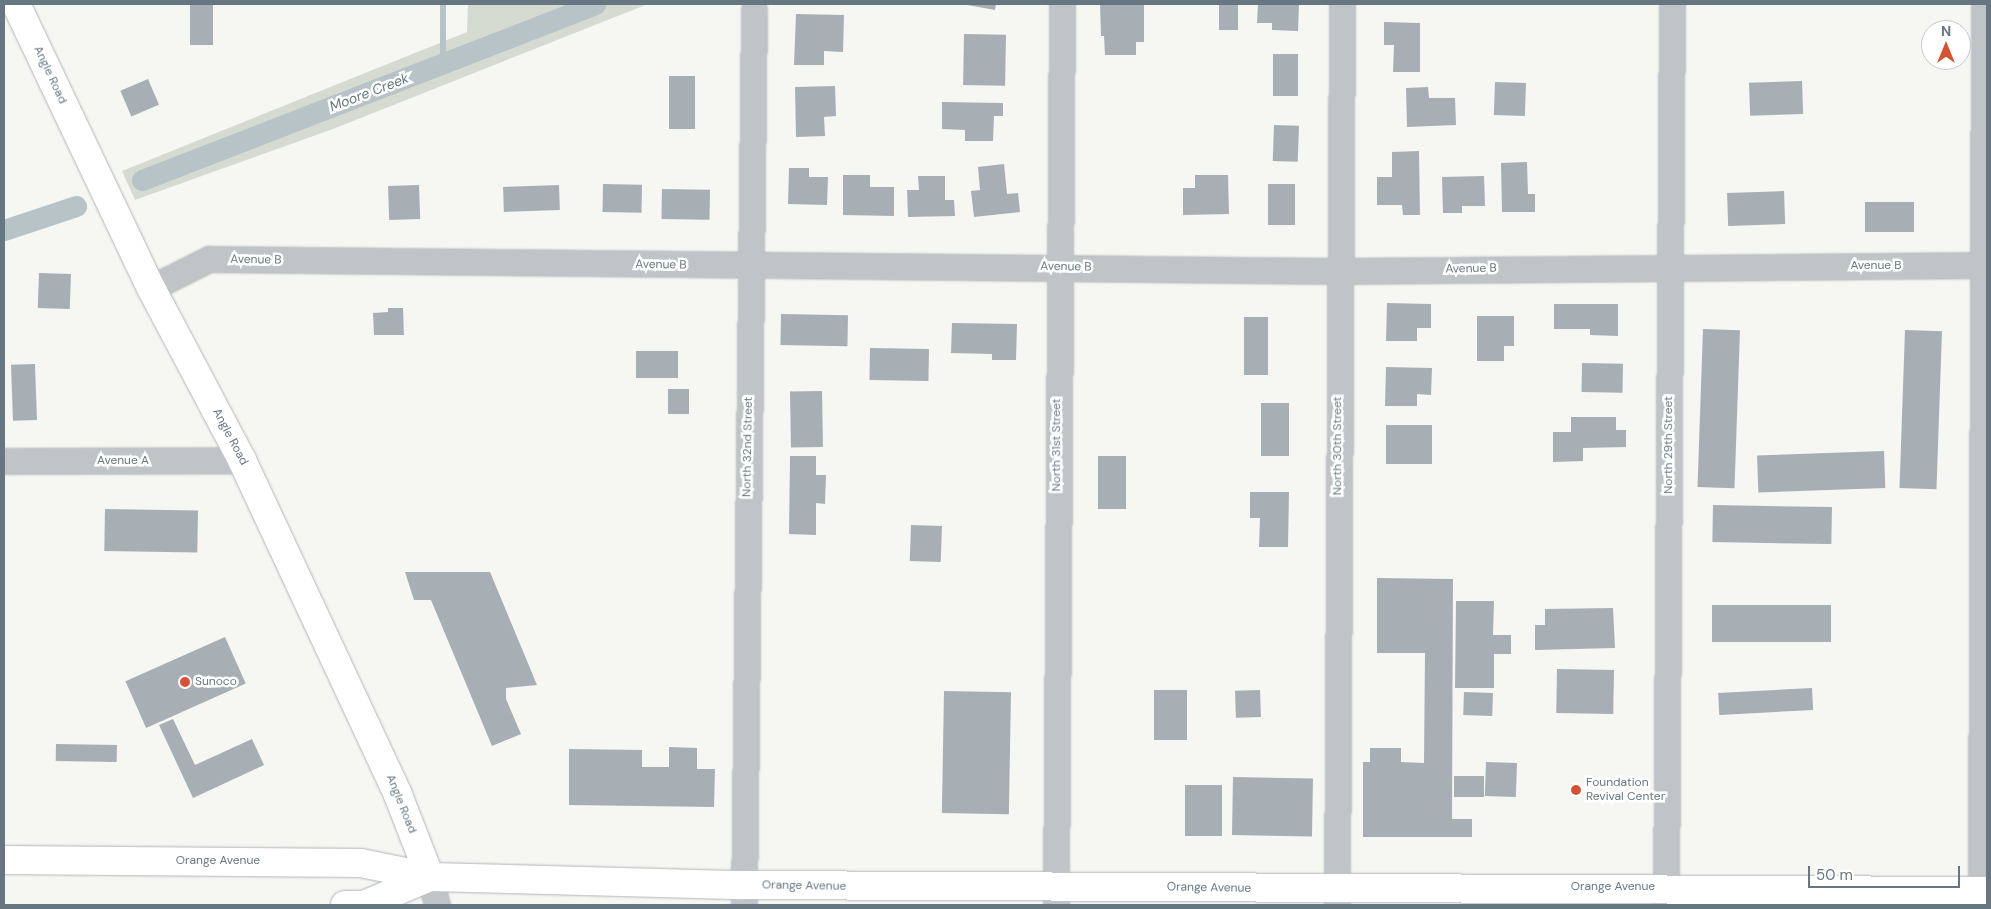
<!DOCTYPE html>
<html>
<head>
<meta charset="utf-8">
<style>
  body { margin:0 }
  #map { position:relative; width:1991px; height:909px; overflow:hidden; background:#f6f6f3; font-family:"DM Sans",sans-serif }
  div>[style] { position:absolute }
  .green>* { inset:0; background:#d6dbd2 }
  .stream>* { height:6px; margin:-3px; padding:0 3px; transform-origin:3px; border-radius:3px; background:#b7c3c6 }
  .canal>* { height:21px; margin:-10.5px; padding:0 10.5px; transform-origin:10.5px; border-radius:10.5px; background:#b7c3c6 }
  .building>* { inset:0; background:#a7afb4; transform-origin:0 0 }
  .roads { filter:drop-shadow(0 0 1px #b1b6b9) drop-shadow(0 0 1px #b1b6b9) }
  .minor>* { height:25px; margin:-12.5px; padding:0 12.5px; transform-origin:12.5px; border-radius:12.5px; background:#c0c4c7 }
  .major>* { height:28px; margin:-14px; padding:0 14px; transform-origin:14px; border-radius:14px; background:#fff }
  .dots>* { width:14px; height:14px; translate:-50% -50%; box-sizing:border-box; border:2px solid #fff; border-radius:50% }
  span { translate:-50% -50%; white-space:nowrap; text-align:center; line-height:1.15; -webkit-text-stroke:5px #fff; paint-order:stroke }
  .street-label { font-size:12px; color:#677782 }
  .poi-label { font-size:12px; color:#677782 }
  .left { translate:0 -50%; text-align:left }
  .water-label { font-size:14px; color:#63787f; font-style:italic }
  .frame { position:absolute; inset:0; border:5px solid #677782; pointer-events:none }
  .north { position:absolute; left:1921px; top:20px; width:50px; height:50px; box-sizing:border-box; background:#fff; border:1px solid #c2c9cd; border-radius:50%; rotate:0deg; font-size:14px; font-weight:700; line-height:20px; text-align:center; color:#677782 }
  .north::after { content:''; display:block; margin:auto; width:18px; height:22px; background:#d95131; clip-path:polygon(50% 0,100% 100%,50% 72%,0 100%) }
  .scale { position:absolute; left:1808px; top:866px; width:152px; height:22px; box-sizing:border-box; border:2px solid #677782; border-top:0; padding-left:6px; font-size:15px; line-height:18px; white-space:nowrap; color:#677782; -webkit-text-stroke:4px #fff; paint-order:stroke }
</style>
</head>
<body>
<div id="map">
  <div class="green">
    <i style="clip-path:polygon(468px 4px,648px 4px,333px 129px,135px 200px,122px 171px,467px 32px)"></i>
  </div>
  <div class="stream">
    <i style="left:443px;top:63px;width:59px;rotate:-90deg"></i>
  </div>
  <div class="canal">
    <i style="left:142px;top:180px;width:486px;rotate:-21.2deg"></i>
    <i style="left:4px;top:230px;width:76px;rotate:-18.4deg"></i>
  </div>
  <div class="building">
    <i style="left:190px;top:4px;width:23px;height:41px"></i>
    <i style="clip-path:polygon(962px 4px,996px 4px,995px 10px)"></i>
    <i style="clip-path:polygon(1100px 4px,1144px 4px,1144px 42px,1136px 42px,1136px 55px,1105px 55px,1104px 36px,1101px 36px)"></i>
    <i style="left:1219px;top:4px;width:19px;height:26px"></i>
    <i style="clip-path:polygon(1258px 4px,1299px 4px,1298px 31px,1272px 30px,1272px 23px,1257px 23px)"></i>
    <i style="clip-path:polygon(796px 14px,844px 15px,843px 52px,824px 51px,824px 65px,794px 65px)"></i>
    <i style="clip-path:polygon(1384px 22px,1420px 23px,1420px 72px,1393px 72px,1394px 45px,1384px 45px)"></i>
    <i style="left:964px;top:34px;width:42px;height:51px;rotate:1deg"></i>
    <i style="left:1273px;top:54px;width:25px;height:42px"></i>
    <i style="left:669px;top:76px;width:26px;height:53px"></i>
    <i style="left:148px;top:79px;width:28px;height:30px;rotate:67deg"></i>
    <i style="left:1802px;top:81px;width:33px;height:53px;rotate:88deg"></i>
    <i style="left:1495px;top:82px;width:31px;height:33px;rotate:2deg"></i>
    <i style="clip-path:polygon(835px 86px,836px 116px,824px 117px,825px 136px,796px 137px,795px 87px)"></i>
    <i style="clip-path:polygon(1428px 87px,1429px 98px,1455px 98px,1456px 125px,1407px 127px,1406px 88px)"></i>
    <i style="clip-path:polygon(942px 102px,1003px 103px,1003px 116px,994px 116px,993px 141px,965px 141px,965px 130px,942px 129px)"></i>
    <i style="left:1274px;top:125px;width:25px;height:36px;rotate:2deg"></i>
    <i style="clip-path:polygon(1419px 151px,1420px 215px,1403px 215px,1402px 205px,1377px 205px,1377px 177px,1392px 177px,1392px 152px)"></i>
    <i style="clip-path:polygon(1527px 162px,1528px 194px,1535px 194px,1535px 212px,1502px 212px,1501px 163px)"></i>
    <i style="clip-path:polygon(1004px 164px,1007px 194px,1018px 193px,1020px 212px,974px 217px,971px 191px,980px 190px,978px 167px)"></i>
    <i style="clip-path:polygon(789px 168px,809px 168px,809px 177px,828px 177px,827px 205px,788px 204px)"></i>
    <i style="clip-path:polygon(843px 175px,870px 175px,870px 187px,894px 187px,894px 216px,843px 215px)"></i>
    <i style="clip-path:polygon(1195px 175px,1228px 175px,1229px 214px,1183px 215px,1183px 188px,1195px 188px)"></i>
    <i style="clip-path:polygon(918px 176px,945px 176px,945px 200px,954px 200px,955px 216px,908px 217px,907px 190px,919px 190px)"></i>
    <i style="clip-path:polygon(1484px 176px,1485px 206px,1462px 206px,1462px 213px,1443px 213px,1442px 177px)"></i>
    <i style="left:603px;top:184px;width:39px;height:28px;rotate:1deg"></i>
    <i style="left:1268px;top:184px;width:27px;height:41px"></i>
    <i style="left:419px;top:185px;width:34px;height:31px;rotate:88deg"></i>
    <i style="left:559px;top:185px;width:25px;height:56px;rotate:88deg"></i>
    <i style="left:662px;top:189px;width:48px;height:30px;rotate:1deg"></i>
    <i style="left:1784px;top:191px;width:33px;height:57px;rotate:88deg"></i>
    <i style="left:1914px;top:202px;width:30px;height:49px;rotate:90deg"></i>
    <i style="left:39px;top:273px;width:32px;height:35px;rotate:2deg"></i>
    <i style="clip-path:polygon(1387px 303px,1431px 304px,1431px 328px,1417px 328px,1417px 341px,1386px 341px)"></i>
    <i style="clip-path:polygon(1554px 304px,1618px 304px,1618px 336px,1590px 335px,1590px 329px,1554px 329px)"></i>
    <i style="clip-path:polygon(388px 308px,403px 308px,404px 335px,374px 335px,373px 313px,388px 312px)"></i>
    <i style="left:781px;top:314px;width:67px;height:31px;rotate:1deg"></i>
    <i style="clip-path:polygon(1477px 316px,1514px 316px,1514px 346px,1504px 346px,1504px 361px,1477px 361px)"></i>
    <i style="left:1244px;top:317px;width:24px;height:58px"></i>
    <i style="clip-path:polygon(952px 323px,1017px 324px,1016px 360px,992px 360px,992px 354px,951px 353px)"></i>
    <i style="left:1703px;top:329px;width:37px;height:158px;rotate:2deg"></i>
    <i style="left:1905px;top:330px;width:37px;height:158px;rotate:2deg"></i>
    <i style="left:870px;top:348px;width:59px;height:32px;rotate:1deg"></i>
    <i style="left:678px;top:351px;width:27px;height:42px;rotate:90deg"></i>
    <i style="left:1582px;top:363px;width:41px;height:29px;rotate:1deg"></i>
    <i style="left:35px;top:364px;width:56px;height:24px;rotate:88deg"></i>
    <i style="clip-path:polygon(1386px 367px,1432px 368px,1431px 395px,1417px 394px,1417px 406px,1385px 406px)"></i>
    <i style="left:668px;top:389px;width:21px;height:25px"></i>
    <i style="left:822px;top:391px;width:56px;height:32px;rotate:89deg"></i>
    <i style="left:1261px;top:403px;width:28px;height:53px"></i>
    <i style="clip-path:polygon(1571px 417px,1616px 417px,1616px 430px,1626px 430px,1626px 447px,1583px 448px,1583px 461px,1553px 462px,1553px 432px,1571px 432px)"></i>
    <i style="left:1386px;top:425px;width:46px;height:39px"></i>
    <i style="left:1884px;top:451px;width:37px;height:127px;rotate:88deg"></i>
    <i style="clip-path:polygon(790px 456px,816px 456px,816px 475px,826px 475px,825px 504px,816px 503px,816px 535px,789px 534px)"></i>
    <i style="left:1098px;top:456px;width:28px;height:53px"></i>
    <i style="clip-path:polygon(1250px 492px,1289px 492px,1288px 547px,1259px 547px,1260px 518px,1250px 518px)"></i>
    <i style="left:1713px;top:505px;width:119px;height:37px;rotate:1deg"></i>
    <i style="left:105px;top:509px;width:93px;height:42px;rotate:1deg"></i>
    <i style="left:911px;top:525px;width:31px;height:36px;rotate:2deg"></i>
    <i style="clip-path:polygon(405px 572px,490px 572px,537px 685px,506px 688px,506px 699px,521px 734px,492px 746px,431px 600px,414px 600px)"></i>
    <i style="clip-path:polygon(1377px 578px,1453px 579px,1452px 819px,1472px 819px,1472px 837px,1363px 837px,1363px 762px,1370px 762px,1370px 748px,1401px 748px,1401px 762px,1424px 763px,1425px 653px,1377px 653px)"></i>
    <i style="clip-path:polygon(1456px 601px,1494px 601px,1493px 635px,1511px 635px,1511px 654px,1494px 654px,1494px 688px,1455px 688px)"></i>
    <i style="left:1712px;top:605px;width:119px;height:37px"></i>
    <i style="clip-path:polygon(1613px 608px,1615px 648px,1535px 650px,1535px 625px,1545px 625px,1545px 609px)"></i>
    <i style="left:225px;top:637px;width:51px;height:109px;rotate:66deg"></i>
    <i style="left:1557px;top:669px;width:57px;height:44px;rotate:1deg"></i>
    <i style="left:1812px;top:688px;width:22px;height:94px;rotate:87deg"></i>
    <i style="left:1154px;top:690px;width:33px;height:50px"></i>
    <i style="left:1260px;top:690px;width:27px;height:25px;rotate:88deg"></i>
    <i style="left:944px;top:691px;width:67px;height:122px;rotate:1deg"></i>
    <i style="left:1464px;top:692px;width:29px;height:23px;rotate:2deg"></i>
    <i style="clip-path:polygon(173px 719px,195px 765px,252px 739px,264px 765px,193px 798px,159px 725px)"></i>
    <i style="left:56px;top:744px;width:61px;height:17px;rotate:1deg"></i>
    <i style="clip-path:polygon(669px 747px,697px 748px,697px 769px,715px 769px,714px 807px,569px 805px,569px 749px,642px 750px,642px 767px,669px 767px)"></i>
    <i style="left:1486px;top:762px;width:31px;height:34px;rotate:2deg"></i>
    <i style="left:1454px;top:776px;width:30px;height:21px"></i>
    <i style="left:1233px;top:777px;width:80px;height:58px;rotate:1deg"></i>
    <i style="left:1185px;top:785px;width:37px;height:51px"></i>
  </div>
  <div class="roads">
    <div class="minor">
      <i style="left:151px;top:288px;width:65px;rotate:-26.6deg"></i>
      <i style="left:209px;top:259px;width:1130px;rotate:0.61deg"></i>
      <i style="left:1339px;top:271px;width:648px;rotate:-0.53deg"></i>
      <i style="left:4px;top:461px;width:238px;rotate:-0.2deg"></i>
      <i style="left:430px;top:877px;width:29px;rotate:76deg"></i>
      <i style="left:1981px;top:891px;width:887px;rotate:-89.81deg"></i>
      <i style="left:744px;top:905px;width:895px;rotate:-89.36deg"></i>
      <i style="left:1056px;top:905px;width:901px;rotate:-89.62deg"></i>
      <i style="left:1337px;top:905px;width:901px;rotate:-89.68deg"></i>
      <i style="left:1666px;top:905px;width:901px;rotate:-89.62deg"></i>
    </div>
    <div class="major">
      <i style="left:16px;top:4px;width:314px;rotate:64.6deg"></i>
      <i style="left:151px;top:288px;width:195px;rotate:62.1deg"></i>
      <i style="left:242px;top:460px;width:370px;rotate:65deg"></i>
      <i style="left:398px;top:795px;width:88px;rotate:68.7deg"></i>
      <i style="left:4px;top:860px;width:357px;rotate:0.5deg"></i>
      <i style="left:361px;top:863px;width:70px;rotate:11.5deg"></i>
      <i style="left:430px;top:877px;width:313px;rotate:1.5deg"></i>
      <i style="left:743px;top:885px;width:1244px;rotate:0.28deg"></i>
      <i style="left:345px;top:905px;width:19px"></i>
      <i style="left:364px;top:905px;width:72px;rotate:-23deg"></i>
    </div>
  </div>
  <div class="dots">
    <i style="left:185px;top:682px;background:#d95131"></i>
    <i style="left:1576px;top:790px;background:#d95131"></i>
  </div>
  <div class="street-label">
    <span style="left:50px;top:75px;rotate:65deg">Angle Road</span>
    <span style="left:256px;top:260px;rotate:1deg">Avenue B</span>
    <span style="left:661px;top:265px;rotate:1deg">Avenue B</span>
    <span style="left:1876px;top:266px">Avenue B</span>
    <span style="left:1066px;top:267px;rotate:1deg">Avenue B</span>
    <span style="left:1471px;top:269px;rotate:-1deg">Avenue B</span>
    <span style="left:230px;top:437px;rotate:62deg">Angle Road</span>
    <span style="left:1057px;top:445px;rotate:-90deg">North 31st Street</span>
    <span style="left:1669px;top:445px;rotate:-90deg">North 29th Street</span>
    <span style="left:1338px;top:446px;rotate:-90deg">North 30th Street</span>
    <span style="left:748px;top:447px;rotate:-89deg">North 32nd Street</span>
    <span style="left:123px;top:461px">Avenue A</span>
    <span style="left:401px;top:804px;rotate:68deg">Angle Road</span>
    <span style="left:218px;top:861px">Orange Avenue</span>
    <span style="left:804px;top:886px;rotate:1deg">Orange Avenue</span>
    <span style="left:1613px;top:887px">Orange Avenue</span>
    <span style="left:1209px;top:888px;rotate:1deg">Orange Avenue</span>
  </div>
  <div class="poi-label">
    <span class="left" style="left:195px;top:682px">Sunoco</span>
    <span class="left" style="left:1586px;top:790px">Foundation<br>Revival Center</span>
  </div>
  <div class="water-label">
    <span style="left:369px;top:92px;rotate:-21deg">Moore Creek</span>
  </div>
  <div class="frame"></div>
  <div class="north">N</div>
  <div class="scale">50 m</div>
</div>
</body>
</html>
